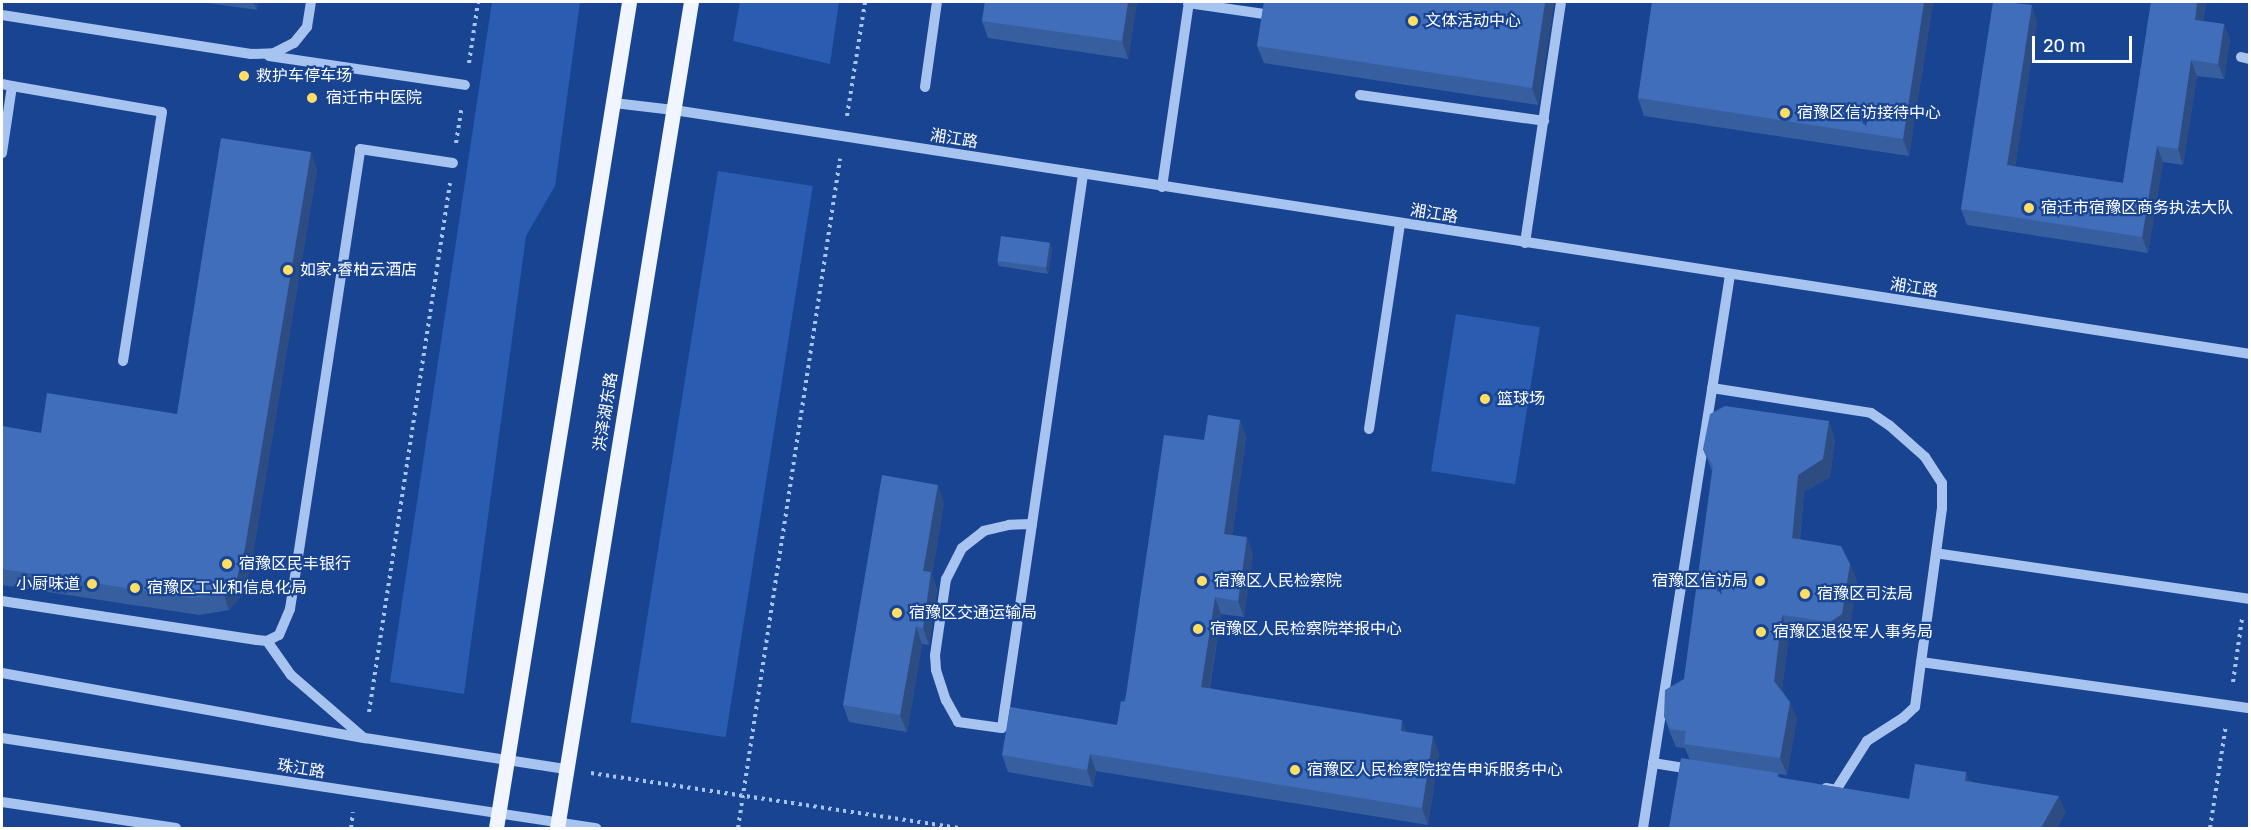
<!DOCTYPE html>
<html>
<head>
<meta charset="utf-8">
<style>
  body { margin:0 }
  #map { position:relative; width:2251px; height:830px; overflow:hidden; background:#184492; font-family:Rubik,"Noto Sans SC",sans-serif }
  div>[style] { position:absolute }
  .green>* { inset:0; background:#2a5db1; transform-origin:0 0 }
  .path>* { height:4px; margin-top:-2px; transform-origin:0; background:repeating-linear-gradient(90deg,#a7c3f0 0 3px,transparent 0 7.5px) }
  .minor>* { height:10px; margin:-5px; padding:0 5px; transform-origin:5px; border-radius:5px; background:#a7c3f0 }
  .major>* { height:15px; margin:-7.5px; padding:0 7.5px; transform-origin:7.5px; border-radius:7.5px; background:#f0f5ff }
  .wall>* { inset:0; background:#375fa0 }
  .shaded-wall>* { inset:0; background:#2d4d82 }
  .building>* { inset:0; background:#406eba; transform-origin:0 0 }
  .dots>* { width:16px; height:16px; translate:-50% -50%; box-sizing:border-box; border:3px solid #184492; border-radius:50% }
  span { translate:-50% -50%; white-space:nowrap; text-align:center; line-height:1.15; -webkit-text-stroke:4.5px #184492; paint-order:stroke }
  .poi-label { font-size:16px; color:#fff }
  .left { translate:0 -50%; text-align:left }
  .right { translate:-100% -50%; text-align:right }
  .street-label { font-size:16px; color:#fff }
  .frame { position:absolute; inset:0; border:3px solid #fff; pointer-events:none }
  .scale { position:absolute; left:2032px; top:36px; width:100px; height:27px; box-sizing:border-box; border:3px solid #fff; border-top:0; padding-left:8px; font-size:18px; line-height:21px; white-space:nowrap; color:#fff; -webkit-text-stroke:4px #184492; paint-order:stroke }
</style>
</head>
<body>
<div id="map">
  <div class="green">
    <i style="clip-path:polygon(492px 2px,580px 2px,555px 186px,526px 236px,464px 694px,390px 682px)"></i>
    <i style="clip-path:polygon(740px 2px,839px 2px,830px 64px,733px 41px)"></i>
    <i style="left:718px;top:171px;width:96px;height:558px;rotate:9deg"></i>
    <i style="left:1456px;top:314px;width:85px;height:159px;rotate:9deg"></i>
  </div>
  <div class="path">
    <i style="left:469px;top:63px;width:62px;rotate:-81.6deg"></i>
    <i style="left:847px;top:116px;width:115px;rotate:-81deg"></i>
    <i style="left:456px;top:143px;width:37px;rotate:-81deg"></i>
    <i style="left:2233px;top:682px;width:64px;rotate:-81.9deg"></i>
    <i style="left:369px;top:712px;width:535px;rotate:-81.29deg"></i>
    <i style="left:591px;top:773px;width:374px;rotate:8.5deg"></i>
    <i style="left:351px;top:828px;width:16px;rotate:-83deg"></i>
    <i style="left:738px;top:828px;width:677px;rotate:-81.33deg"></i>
    <i style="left:2210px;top:828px;width:104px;rotate:-81.2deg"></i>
  </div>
  <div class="minor">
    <i style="left:1188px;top:3px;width:77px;rotate:8.2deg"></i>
    <i style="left:2px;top:15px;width:252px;rotate:8.9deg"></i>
    <i style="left:251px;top:54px;width:23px;rotate:-2deg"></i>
    <i style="left:274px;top:53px;width:22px;rotate:-27deg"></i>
    <i style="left:294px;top:43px;width:21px;rotate:-51deg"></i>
    <i style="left:307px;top:27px;width:25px;rotate:-81deg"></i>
    <i style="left:269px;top:56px;width:198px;rotate:8.4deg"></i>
    <i style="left:2241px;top:57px;width:9px;rotate:13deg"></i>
    <i style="left:2px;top:84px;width:10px;rotate:11deg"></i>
    <i style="left:12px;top:86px;width:68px;rotate:98.5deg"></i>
    <i style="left:12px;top:86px;width:152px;rotate:9.8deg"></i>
    <i style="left:162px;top:112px;width:252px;rotate:98.9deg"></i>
    <i style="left:925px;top:87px;width:86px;rotate:-82deg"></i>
    <i style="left:1360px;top:95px;width:186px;rotate:8deg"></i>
    <i style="left:614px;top:103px;width:60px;rotate:6.7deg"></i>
    <i style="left:674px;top:110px;width:1595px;rotate:8.8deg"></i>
    <i style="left:1162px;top:187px;width:187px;rotate:-81.7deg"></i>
    <i style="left:1525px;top:243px;width:244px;rotate:-81.5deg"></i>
    <i style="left:1712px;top:388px;width:161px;rotate:8.9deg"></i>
    <i style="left:1871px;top:413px;width:22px;rotate:34deg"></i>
    <i style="left:1889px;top:425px;width:48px;rotate:41.6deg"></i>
    <i style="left:1925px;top:457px;width:31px;rotate:57deg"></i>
    <i style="left:1942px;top:483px;width:25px;rotate:90deg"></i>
    <i style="left:1942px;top:508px;width:45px;rotate:97.6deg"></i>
    <i style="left:1369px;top:429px;width:207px;rotate:-81.4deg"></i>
    <i style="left:1032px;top:524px;width:23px;rotate:178deg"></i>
    <i style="left:1009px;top:525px;width:26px;rotate:167deg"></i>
    <i style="left:984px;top:531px;width:28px;rotate:142deg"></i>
    <i style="left:962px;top:548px;width:35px;rotate:117deg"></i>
    <i style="left:946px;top:579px;width:77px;rotate:98.2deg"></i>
    <i style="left:935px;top:655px;width:15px;rotate:86deg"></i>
    <i style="left:936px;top:670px;width:32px;rotate:72deg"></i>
    <i style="left:946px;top:700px;width:25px;rotate:61deg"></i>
    <i style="left:958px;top:722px;width:44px;rotate:7.8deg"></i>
    <i style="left:1002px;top:728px;width:21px;rotate:-82deg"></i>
    <i style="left:1005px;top:707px;width:185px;rotate:-81.6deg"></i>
    <i style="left:1032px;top:524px;width:354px;rotate:-81.7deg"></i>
    <i style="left:2250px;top:599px;width:317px;rotate:-171.7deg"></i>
    <i style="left:1936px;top:553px;width:110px;rotate:97.8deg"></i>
    <i style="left:1921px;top:662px;width:332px;rotate:8deg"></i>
    <i style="left:2px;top:601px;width:258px;rotate:8.7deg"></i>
    <i style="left:257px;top:640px;width:10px;rotate:6deg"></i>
    <i style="left:267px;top:641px;width:13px;rotate:-27deg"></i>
    <i style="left:279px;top:635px;width:28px;rotate:-67deg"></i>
    <i style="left:290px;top:609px;width:465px;rotate:-81.3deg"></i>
    <i style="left:360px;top:149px;width:94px;rotate:8.6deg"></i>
    <i style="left:267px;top:641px;width:42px;rotate:54.8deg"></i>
    <i style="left:291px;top:675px;width:96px;rotate:40.8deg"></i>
    <i style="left:2px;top:673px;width:369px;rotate:10.2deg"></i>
    <i style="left:365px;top:738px;width:203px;rotate:8.8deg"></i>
    <i style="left:2px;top:738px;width:601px;rotate:8.62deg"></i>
    <i style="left:1653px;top:763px;width:38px;rotate:9deg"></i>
    <i style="left:1826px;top:788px;width:10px;rotate:11deg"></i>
    <i style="left:1836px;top:790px;width:58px;rotate:-57.7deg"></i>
    <i style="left:1867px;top:741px;width:43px;rotate:-32.6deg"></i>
    <i style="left:1903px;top:718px;width:16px;rotate:-43deg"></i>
    <i style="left:1915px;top:707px;width:45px;rotate:-82.4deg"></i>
    <i style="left:2px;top:802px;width:176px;rotate:8.5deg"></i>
    <i style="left:1643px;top:828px;width:560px;rotate:-81.06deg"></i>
  </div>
  <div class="major">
    <i style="left:496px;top:828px;width:837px;rotate:-80.85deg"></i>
    <i style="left:557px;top:828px;width:837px;rotate:-80.79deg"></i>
  </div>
  <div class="wall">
    <i style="clip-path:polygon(200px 2px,258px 2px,257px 10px)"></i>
    <i style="clip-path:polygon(985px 2px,1137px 2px,1128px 59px,988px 38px,982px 21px)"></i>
    <i style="clip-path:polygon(1264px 2px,1554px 2px,1538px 105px,1264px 63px,1257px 46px)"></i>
    <i style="clip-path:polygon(1652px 2px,1933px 2px,1909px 156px,1644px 116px,1638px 98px)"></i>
    <i style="clip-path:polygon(2151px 2px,2206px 2px,2203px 21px,2224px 24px,2230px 40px,2224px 79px,2197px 76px,2183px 165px,2163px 162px,2148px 253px,1967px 225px,1961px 209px,2037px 21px,2015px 167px,2123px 183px)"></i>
    <i style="clip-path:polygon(317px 169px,251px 565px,243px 594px,229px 610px,199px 615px,2px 585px,2px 426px,41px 433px,177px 414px)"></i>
    <i style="clip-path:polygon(1050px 243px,1052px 249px,1048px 274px,999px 266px,997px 261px)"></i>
    <i style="clip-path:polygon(1240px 420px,1246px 437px,1232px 535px,1253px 554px,1244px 617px,1221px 614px,1210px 688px,1407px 732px,1439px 753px,1428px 825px,1096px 771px,1093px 787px,1008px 772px,1002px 755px,1117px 725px,1204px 440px)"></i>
    <i style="clip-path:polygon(1835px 439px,1830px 477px,1804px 492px,1800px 539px,1850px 564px,1857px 582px,1849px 631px,1837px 640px,1789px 633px,1782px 690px,1797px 719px,1787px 775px,1778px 774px,1780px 778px,1909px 799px,1970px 781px,2066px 813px,1669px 828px,1690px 760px,1685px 748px,1676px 747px,1670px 733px,1664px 716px,1684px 679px,1712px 471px,1703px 449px)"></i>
    <i style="clip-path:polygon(944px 502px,932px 575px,937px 589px,929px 645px,922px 644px,907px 732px,849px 722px,843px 705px)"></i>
  </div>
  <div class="shaded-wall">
    <i style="clip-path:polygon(253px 2px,258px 2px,257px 10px)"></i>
    <i style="clip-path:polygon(1128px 2px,1137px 2px,1128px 59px,1122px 41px)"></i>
    <i style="clip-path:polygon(1545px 2px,1554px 2px,1538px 105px,1532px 88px)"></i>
    <i style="clip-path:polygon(1924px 2px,1933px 2px,1909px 156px,1903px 139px)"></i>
    <i style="clip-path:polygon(2197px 2px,2206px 2px,2200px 36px,2195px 20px)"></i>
    <i style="clip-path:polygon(2032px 5px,2037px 21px,2013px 181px,2007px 165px)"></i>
    <i style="clip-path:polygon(2224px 24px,2230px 40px,2224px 79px,2218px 64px)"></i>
    <i style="clip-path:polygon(2191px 60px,2197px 76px,2183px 165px,2178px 149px)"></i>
    <i style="clip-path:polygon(2157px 146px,2163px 162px,2148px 253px,2142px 237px)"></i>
    <i style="clip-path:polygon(311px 152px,317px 169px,251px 565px,243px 594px,229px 610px,223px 593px)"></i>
    <i style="clip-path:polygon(1050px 243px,1052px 249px,1048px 274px,1046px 269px)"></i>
    <i style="clip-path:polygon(1240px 420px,1246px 437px,1230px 550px,1224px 534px)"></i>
    <i style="clip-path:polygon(1829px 421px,1835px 439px,1830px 477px,1804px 492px,1798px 555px,1792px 538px,1798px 475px)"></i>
    <i style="clip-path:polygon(938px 485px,944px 502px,932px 575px,937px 589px,929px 645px,923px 628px,923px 571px)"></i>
    <i style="clip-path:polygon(1247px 537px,1253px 554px,1244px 617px,1238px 601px)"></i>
    <i style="clip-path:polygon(1850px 564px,1857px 582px,1849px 631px,1837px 640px,1830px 622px)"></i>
    <i style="clip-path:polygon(1215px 597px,1221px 614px,1207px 704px,1201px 687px)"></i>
    <i style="clip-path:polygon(1782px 615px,1789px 633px,1781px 698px,1774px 681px)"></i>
    <i style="clip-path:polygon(916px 626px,922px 644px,907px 732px,900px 715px)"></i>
    <i style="clip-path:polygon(1790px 702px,1797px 719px,1787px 775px,1780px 758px)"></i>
    <i style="clip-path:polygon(1402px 720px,1409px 737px,1401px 731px)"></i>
    <i style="clip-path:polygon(1433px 736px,1439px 753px,1428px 825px,1422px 808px)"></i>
    <i style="clip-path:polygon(1090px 754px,1096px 771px,1093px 787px,1087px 770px)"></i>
    <i style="clip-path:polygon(1966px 772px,1973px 790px,1965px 781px)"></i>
    <i style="clip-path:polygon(2059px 796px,2066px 813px,2057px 828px,2041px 828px)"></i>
  </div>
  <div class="building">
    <i style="clip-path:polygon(985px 2px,1128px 2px,1122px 41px,982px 21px)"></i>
    <i style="clip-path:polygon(1264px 2px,1545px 2px,1532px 88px,1257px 46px)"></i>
    <i style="clip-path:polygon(1652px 2px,1924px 2px,1903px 139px,1638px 98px)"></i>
    <i style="clip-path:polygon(1993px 2px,2006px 2px,2032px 5px,2007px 165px,2123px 183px,2151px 2px,2197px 2px,2195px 20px,2224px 24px,2218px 64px,2191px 60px,2178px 149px,2157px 146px,2142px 237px,1961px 209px)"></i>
    <i style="clip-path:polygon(221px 138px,311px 152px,245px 548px,237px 578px,223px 593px,192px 598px,2px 569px,2px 426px,41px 433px,47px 393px,177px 414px)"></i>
    <i style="left:1001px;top:236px;width:49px;height:25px;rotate:8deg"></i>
    <i style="clip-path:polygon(1725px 406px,1829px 421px,1823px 459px,1798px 475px,1792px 538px,1841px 546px,1850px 564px,1842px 614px,1830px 622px,1782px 615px,1774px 681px,1790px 702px,1780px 758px,1684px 744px,1686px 731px,1670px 729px,1664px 716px,1665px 690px,1684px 679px,1713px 466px,1703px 449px,1710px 414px)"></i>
    <i style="clip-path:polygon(1208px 415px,1240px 420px,1224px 534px,1247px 537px,1238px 601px,1215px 597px,1201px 687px,1402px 720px,1401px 731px,1433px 736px,1422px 808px,1090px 754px,1087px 770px,1002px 755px,1010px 707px,1117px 725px,1121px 701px,1125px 702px,1164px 435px,1204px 440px)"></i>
    <i style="clip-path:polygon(882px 475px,938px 485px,923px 571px,931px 572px,923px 628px,916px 626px,900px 715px,843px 705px)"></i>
    <i style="clip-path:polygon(1681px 758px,1778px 773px,1777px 777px,1909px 799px,1915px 764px,1966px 772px,1965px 781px,2059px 796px,2041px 828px,1669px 828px)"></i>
  </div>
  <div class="dots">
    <i style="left:1413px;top:21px;background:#ffde66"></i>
    <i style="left:244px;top:76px;background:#ffde66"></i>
    <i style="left:312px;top:98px;background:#ffde66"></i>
    <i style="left:1785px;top:113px;background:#ffde66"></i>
    <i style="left:2029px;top:208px;background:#ffde66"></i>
    <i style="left:288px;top:270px;background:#ffde66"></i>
    <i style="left:1485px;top:399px;background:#ffde66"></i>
    <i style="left:227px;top:564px;background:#ffde66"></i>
    <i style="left:1202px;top:581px;background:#ffde66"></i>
    <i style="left:1760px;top:581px;background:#ffde66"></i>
    <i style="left:92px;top:584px;background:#ffde66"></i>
    <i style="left:135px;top:588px;background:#ffde66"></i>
    <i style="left:1805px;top:594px;background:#ffde66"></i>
    <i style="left:897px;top:613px;background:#ffde66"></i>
    <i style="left:1198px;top:629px;background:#ffde66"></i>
    <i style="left:1761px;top:632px;background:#ffde66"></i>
    <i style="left:1295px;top:770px;background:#ffde66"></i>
  </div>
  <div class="poi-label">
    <span class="left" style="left:1425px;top:21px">文体活动中心</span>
    <span class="left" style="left:256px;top:76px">救护车停车场</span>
    <span class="left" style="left:326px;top:98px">宿迁市中医院</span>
    <span class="left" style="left:1797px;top:113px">宿豫区信访接待中心</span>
    <span class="left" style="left:2041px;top:208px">宿迁市宿豫区商务执法大队</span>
    <span class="left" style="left:300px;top:270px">如家·睿柏云酒店</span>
    <span class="left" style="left:1497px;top:399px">篮球场</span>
    <span class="left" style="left:239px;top:564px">宿豫区民丰银行</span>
    <span class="left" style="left:1214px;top:581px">宿豫区人民检察院</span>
    <span class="right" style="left:1748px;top:581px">宿豫区信访局</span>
    <span class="right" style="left:80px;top:584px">小厨味道</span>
    <span class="left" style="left:147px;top:588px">宿豫区工业和信息化局</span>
    <span class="left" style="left:1817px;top:594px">宿豫区司法局</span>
    <span class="left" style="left:909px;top:613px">宿豫区交通运输局</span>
    <span class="left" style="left:1210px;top:629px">宿豫区人民检察院举报中心</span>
    <span class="left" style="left:1773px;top:632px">宿豫区退役军人事务局</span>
    <span class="left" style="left:1307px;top:770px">宿豫区人民检察院控告申诉服务中心</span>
  </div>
  <div class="street-label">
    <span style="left:954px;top:139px;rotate:9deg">湘江路</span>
    <span style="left:1434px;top:214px;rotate:9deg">湘江路</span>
    <span style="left:1914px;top:288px;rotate:9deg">湘江路</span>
    <span style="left:606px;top:412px;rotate:-81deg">洪泽湖东路</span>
    <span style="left:301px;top:769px;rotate:9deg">珠江路</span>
  </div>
  <div class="frame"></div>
  <div class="scale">20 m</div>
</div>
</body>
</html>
